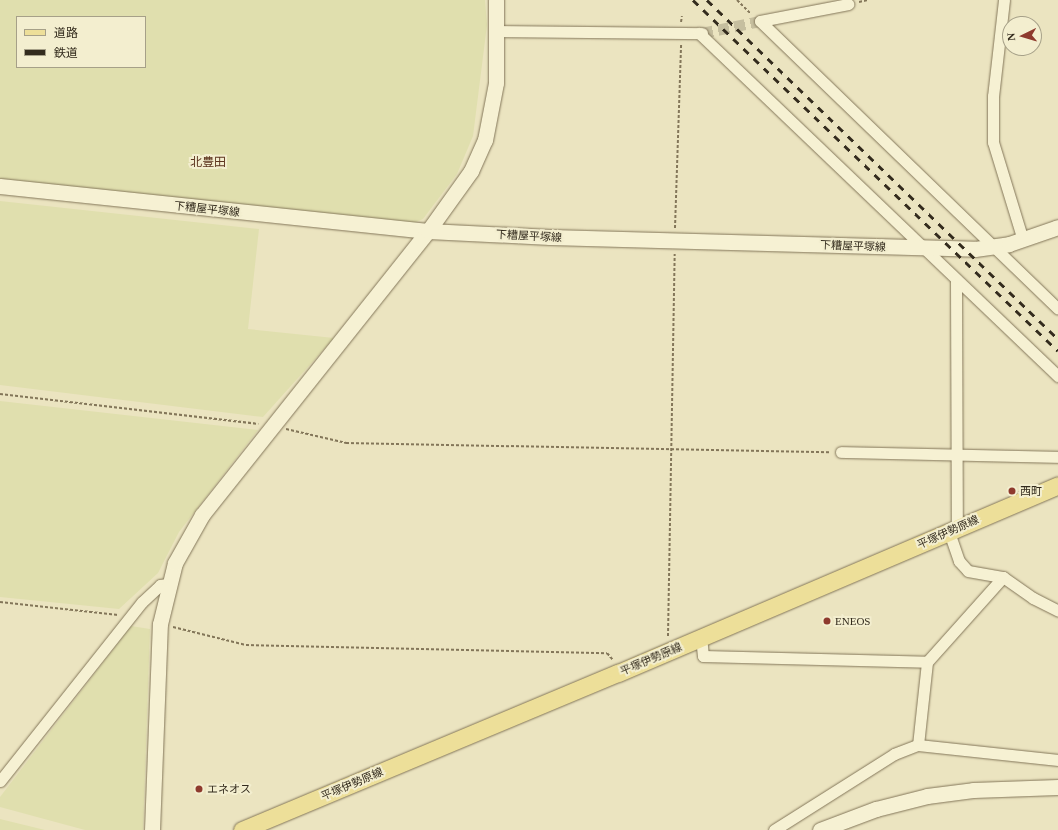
<!DOCTYPE html>
<html>
<head>
<meta charset="utf-8">
<style>
  body { margin:0 }
  #map { position:relative; width:1058px; height:830px; overflow:hidden; background:#ebe4c0; font-family:"Times New Roman","Noto Sans JP",serif }
  div>[style] { position:absolute }
  .farmland>* { inset:0; background:#e0dfae }
  .street-tunnel>* { height:11px; margin-top:-5.5px; transform-origin:0; background:repeating-linear-gradient(90deg,#c6bf9f 0 11px,transparent 0 16.5px) }
  .path>* { height:2px; margin-top:-1px; transform-origin:0; background:repeating-linear-gradient(90deg,#837659 0 3px,transparent 0 5px) }
  .roads { filter:drop-shadow(0 0 1px #837659) drop-shadow(0 0 1px #837659) }
  .street>* { height:11px; margin:-5.5px; padding:0 5.5px; transform-origin:5.5px; border-radius:5.5px; background:#f6f1d3 }
  .secondary>* { height:15px; margin:-7.5px; padding:0 7.5px; transform-origin:7.5px; border-radius:7.5px; background:#f6f1d3 }
  .primary>* { height:17px; margin:-8.5px; padding:0 8.5px; transform-origin:8.5px; border-radius:8.5px; background:#eddf99 }
  .rail>* { height:3px; margin-top:-1.5px; transform-origin:0; background:repeating-linear-gradient(90deg,#332b1d 0 7px,transparent 0 14px) }
  .dots>* { width:11px; height:11px; translate:-50% -50%; box-sizing:border-box; border:2px solid #f3eecf; border-radius:50% }
  span { translate:-50% -50%; white-space:nowrap; text-align:center; line-height:1.15; -webkit-text-stroke:4px #f3eecf; paint-order:stroke }
  .street-label { font-size:11px; color:#332b1d }
  .poi-label { font-size:11px; color:#332b1d }
  .left { translate:0 -50%; text-align:left }
  .neighbourhood-label { font-size:12px; color:#5d351f }
  .legend { position:absolute; left:16px; top:16px; width:130px; height:52px; box-sizing:border-box; background:#f3eecf; border:1px solid #a6a088; margin:0; padding:5px 7px; list-style:none; font-size:12px; color:#332b1d }
  .legend li { display:flex; align-items:center; gap:8px; height:20px }
  .legend b { width:20px; border:1px solid #a6a088 }
  .north { position:absolute; left:1002px; top:16px; width:40px; height:40px; box-sizing:border-box; background:#f3eecf; border:1px solid #a6a088; border-radius:50%; rotate:265deg; font-size:11px; font-weight:700; line-height:16px; text-align:center; color:#332b1d }
  .north::after { content:''; display:block; margin:auto; width:14px; height:18px; background:#8e3a2d; clip-path:polygon(50% 0,100% 100%,50% 72%,0 100%) }
</style>
</head>
<body>
<div id="map">
  <div class="farmland">
    <i style="clip-path:polygon(evenodd,0 0,485px 0,487px 25px,473px 136px,457px 174px,423px 219px,411px 224px,0 181px,0 0,17px 17px,145px 17px,145px 67px,17px 67px,17px 17px)"></i>
    <i style="clip-path:polygon(0 201px,259px 229px,248px 329px,334px 338px,263px 417px,0 385px)"></i>
    <i style="clip-path:polygon(0 401px,258px 430px,179px 532px,158px 573px,119px 609px,0 597px)"></i>
    <i style="clip-path:polygon(131px 626px,150px 629px,143px 830px,85px 830px,0 807px,0 797px)"></i>
    <i style="clip-path:polygon(0 819px,45px 830px,0 830px)"></i>
  </div>
  <div class="street-tunnel">
    <i style="left:702px;top:33px;width:59px;rotate:-11.7deg"></i>
  </div>
  <div class="path">
    <i style="left:737px;top:0;width:20px;rotate:45deg"></i>
    <i style="left:859px;top:2px;width:9px;rotate:-13deg"></i>
    <i style="left:681px;top:22px;width:6px;rotate:-81deg"></i>
    <i style="left:675px;top:228px;width:184px;rotate:-88.1deg"></i>
    <i style="left:0;top:394px;width:260px;rotate:6.6deg"></i>
    <i style="left:286px;top:429px;width:62px;rotate:13.1deg"></i>
    <i style="left:346px;top:443px;width:484px;rotate:1.1deg"></i>
    <i style="left:0;top:602px;width:119px;rotate:6.3deg"></i>
    <i style="left:173px;top:627px;width:75px;rotate:13.9deg"></i>
    <i style="left:246px;top:645px;width:361px;rotate:1.3deg"></i>
    <i style="left:607px;top:653px;width:9px;rotate:49deg"></i>
    <i style="left:668px;top:636px;width:382px;rotate:-89deg"></i>
  </div>
  <div class="roads">
    <div class="street">
      <i style="left:1004px;top:0;width:97px;rotate:96.5deg"></i>
      <i style="left:993px;top:96px;width:46px;rotate:90deg"></i>
      <i style="left:993px;top:142px;width:102px;rotate:73deg"></i>
      <i style="left:760px;top:21px;width:414px;rotate:44deg"></i>
      <i style="left:760px;top:21px;width:90px;rotate:-10.9deg"></i>
      <i style="left:498px;top:31px;width:204px;rotate:0.6deg"></i>
      <i style="left:699px;top:33px;width:497px;rotate:43.7deg"></i>
      <i style="left:956px;top:280px;width:247px;rotate:89.8deg"></i>
      <i style="left:841px;top:452px;width:217px;rotate:1.3deg"></i>
      <i style="left:949px;top:532px;width:31px;rotate:71deg"></i>
      <i style="left:959px;top:561px;width:13px;rotate:48deg"></i>
      <i style="left:968px;top:571px;width:36px;rotate:10deg"></i>
      <i style="left:1003px;top:577px;width:37px;rotate:35deg"></i>
      <i style="left:1033px;top:598px;width:28px;rotate:27deg"></i>
      <i style="left:701px;top:637px;width:19px;rotate:84deg"></i>
      <i style="left:703px;top:656px;width:224px;rotate:1.5deg"></i>
      <i style="left:918px;top:745px;width:83px;rotate:-83.8deg"></i>
      <i style="left:927px;top:662px;width:114px;rotate:-48.2deg"></i>
      <i style="left:0;top:781px;width:228px;rotate:-51.6deg"></i>
      <i style="left:142px;top:602px;width:25px;rotate:-43deg"></i>
      <i style="left:160px;top:585px;width:8px;rotate:-7deg"></i>
      <i style="left:774px;top:830px;width:142px;rotate:-32.3deg"></i>
      <i style="left:894px;top:754px;width:26px;rotate:-21deg"></i>
      <i style="left:918px;top:745px;width:141px;rotate:6.1deg"></i>
    </div>
    <div class="secondary">
      <i style="left:0;top:186px;width:430px;rotate:6deg"></i>
      <i style="left:428px;top:231px;width:122px;rotate:2.8deg"></i>
      <i style="left:550px;top:237px;width:425px;rotate:1.6deg"></i>
      <i style="left:975px;top:249px;width:34px;rotate:-8deg"></i>
      <i style="left:1009px;top:244px;width:52px;rotate:-19.1deg"></i>
      <i style="left:152px;top:830px;width:206px;rotate:-87.8deg"></i>
      <i style="left:160px;top:624px;width:63px;rotate:-76.2deg"></i>
      <i style="left:175px;top:563px;width:55px;rotate:-60.6deg"></i>
      <i style="left:202px;top:515px;width:363px;rotate:-51.5deg"></i>
      <i style="left:428px;top:231px;width:74px;rotate:-54.4deg"></i>
      <i style="left:471px;top:171px;width:34px;rotate:-66deg"></i>
      <i style="left:485px;top:140px;width:58px;rotate:-79.1deg"></i>
      <i style="left:496px;top:83px;width:83px;rotate:-90deg"></i>
      <i style="left:820px;top:830px;width:60px;rotate:-20.6deg"></i>
      <i style="left:876px;top:809px;width:53px;rotate:-14.3deg"></i>
      <i style="left:927px;top:796px;width:46px;rotate:-7.4deg"></i>
      <i style="left:973px;top:790px;width:85px;rotate:-2deg"></i>
    </div>
    <div class="primary">
      <i style="left:242px;top:830px;width:407px;rotate:-22.7deg"></i>
      <i style="left:618px;top:673px;width:478px;rotate:-23.1deg"></i>
    </div>
  </div>
  <div class="rail">
    <i style="left:693px;top:0;width:506px;rotate:43.88deg"></i>
    <i style="left:707px;top:0;width:488px;rotate:44deg"></i>
  </div>
  <div class="dots">
    <i style="left:1012px;top:491px;background:#8e3a2d"></i>
    <i style="left:827px;top:621px;background:#8e3a2d"></i>
    <i style="left:199px;top:789px;background:#8e3a2d"></i>
  </div>
  <div class="street-label">
    <span style="left:207px;top:209px;rotate:6deg">下糟屋平塚線</span>
    <span style="left:529px;top:236px;rotate:3deg">下糟屋平塚線</span>
    <span style="left:853px;top:246px;rotate:2deg">下糟屋平塚線</span>
    <span style="left:948px;top:532px;rotate:-24deg">平塚伊勢原線</span>
    <span style="left:651px;top:659px;rotate:-23deg">平塚伊勢原線</span>
    <span style="left:352px;top:784px;rotate:-23deg">平塚伊勢原線</span>
  </div>
  <div class="poi-label">
    <span class="left" style="left:1020px;top:491px">西町</span>
    <span class="left" style="left:835px;top:621px">ENEOS</span>
    <span class="left" style="left:207px;top:789px">エネオス</span>
  </div>
  <div class="neighbourhood-label">
    <span style="left:208px;top:163px">北豊田</span>
  </div>
  <ul class="legend">
  <li><b style="height:5px;background:#eddf99"></b>道路</li>
  <li><b style="height:5px;background:#332b1d"></b>鉄道</li>
  </ul>
  <div class="north">N</div>
</div>
</body>
</html>
